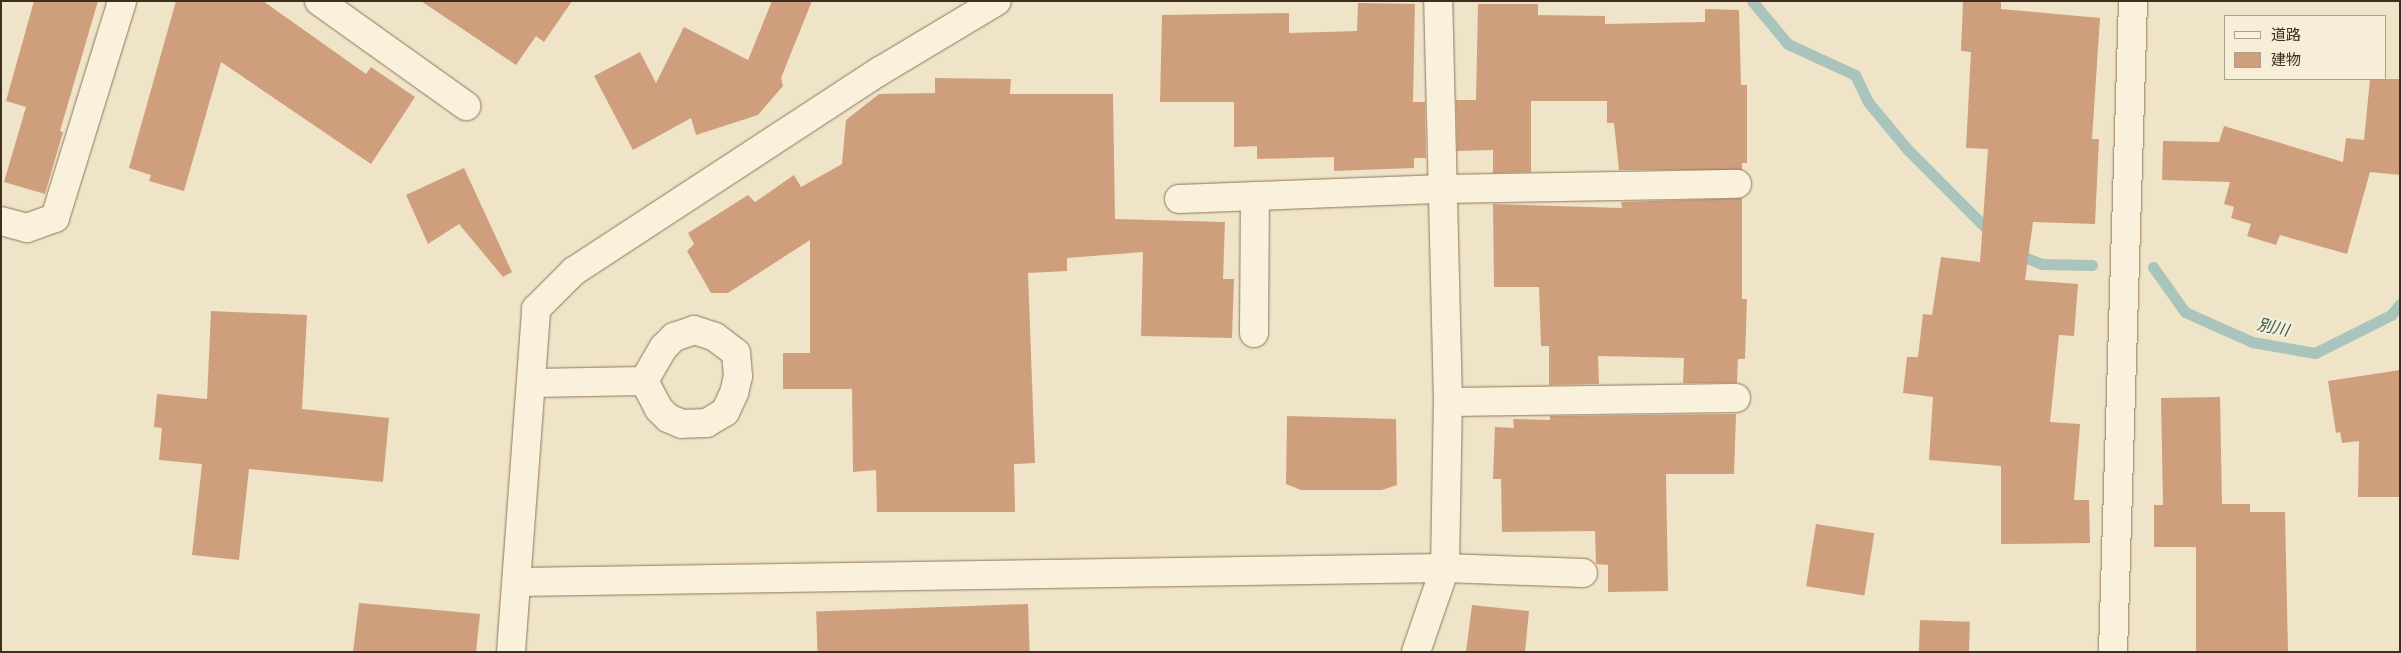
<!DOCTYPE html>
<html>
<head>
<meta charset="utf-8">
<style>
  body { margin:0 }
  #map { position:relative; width:2401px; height:653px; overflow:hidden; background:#f0e4c8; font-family:Spectral,"Noto Sans JP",serif }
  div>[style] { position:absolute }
  .stream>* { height:11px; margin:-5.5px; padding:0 5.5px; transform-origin:5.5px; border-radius:5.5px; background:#a9c4bc }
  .building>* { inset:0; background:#cf9f7d; transform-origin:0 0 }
  .roads { filter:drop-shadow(0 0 1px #8d765c) drop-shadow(0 0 1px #8d765c) }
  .minor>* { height:28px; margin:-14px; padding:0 14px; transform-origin:14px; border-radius:14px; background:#faf1dc }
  span { translate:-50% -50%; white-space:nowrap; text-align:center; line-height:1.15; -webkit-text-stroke:4px #f7eed8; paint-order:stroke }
  .water-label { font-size:16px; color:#2f5d5a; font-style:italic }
  .frame { position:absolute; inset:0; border:2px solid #3d2e20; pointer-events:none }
  .legend { position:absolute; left:2224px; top:15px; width:162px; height:65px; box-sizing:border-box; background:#f7eed8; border:1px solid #ada18e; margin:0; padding:6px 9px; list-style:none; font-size:15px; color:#3d2e20 }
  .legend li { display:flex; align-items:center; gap:10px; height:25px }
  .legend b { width:25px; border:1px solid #ada18e }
</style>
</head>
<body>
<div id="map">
  <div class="stream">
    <i style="left:1752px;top:1px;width:56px;rotate:50.1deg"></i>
    <i style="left:1788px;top:44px;width:74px;rotate:24.8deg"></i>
    <i style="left:1855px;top:75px;width:30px;rotate:64deg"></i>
    <i style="left:1868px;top:102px;width:62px;rotate:50.2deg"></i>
    <i style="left:1908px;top:150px;width:122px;rotate:45deg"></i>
    <i style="left:2016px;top:254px;width:28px;rotate:21deg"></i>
    <i style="left:2042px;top:264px;width:50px;rotate:1.1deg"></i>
    <i style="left:2153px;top:267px;width:55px;rotate:54.6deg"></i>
    <i style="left:2185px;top:312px;width:73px;rotate:24.1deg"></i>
    <i style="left:2252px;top:342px;width:64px;rotate:9.9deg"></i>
    <i style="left:2315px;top:353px;width:85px;rotate:-26.6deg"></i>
    <i style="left:2391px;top:315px;width:14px;rotate:-51deg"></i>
  </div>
  <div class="building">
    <i style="clip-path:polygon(34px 1px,98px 1px,60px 131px,63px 132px,45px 194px,4px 182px,26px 107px,6px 101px)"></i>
    <i style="clip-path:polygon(176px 1px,263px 1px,366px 74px,371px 67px,415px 97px,371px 164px,221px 62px,184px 191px,149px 181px,151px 175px,129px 168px)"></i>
    <i style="clip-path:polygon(421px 1px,572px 1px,544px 42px,536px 36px,516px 65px)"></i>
    <i style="clip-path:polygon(772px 1px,812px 1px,781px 78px,783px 86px,758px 115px,696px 135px,691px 118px,633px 150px,594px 76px,640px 52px,656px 83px,684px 27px,748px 60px)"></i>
    <i style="clip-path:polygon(1963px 1px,2001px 1px,2001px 9px,2100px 18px,2092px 139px,2099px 139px,2095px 224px,2033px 222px,2025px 280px,2078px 284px,2074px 336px,2059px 335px,2050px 422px,2080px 424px,2074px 500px,2089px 500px,2090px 543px,2001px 544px,2001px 466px,1929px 460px,1933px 397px,1903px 393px,1907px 357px,1918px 357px,1923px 314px,1932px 315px,1941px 257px,1980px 262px,1988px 149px,1966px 148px,1971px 52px,1961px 51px)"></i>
    <i style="clip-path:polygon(1358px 3px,1415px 4px,1413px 102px,1425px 102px,1426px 158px,1414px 158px,1414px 168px,1334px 171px,1334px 157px,1257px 159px,1257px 146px,1234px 147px,1234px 102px,1160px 102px,1162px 15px,1289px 13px,1289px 33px,1357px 31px)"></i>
    <i style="clip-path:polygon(1478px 4px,1538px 4px,1538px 15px,1605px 16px,1605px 24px,1705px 22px,1705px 9px,1739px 10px,1741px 85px,1747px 85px,1747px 163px,1742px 163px,1742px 170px,1619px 170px,1614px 123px,1607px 123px,1607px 101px,1531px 101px,1531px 172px,1493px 173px,1493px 150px,1457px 151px,1456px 100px,1476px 100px)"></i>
    <i style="clip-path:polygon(935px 78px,1011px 79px,1010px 94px,1113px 94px,1115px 219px,1225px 222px,1223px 279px,1234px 279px,1232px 338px,1141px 336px,1143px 252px,1067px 258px,1067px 271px,1028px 273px,1035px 463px,1014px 464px,1015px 512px,877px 512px,876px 470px,853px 472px,852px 389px,783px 389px,783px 353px,810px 353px,810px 240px,728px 293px,711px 293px,687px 251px,694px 244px,688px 233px,748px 195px,755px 202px,794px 175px,801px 187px,842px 164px,846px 120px,879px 94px,935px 93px)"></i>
    <i style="clip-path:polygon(2370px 79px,2400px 79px,2400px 175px,2370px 172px,2347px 254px,2280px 235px,2276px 245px,2247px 236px,2251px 224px,2231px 218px,2234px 207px,2224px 204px,2230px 182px,2162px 180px,2163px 141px,2219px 142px,2224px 126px,2343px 162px,2346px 138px,2364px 140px)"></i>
    <i style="clip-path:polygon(464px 168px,512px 272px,503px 277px,459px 224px,428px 244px,406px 195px)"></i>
    <i style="clip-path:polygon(1742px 198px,1742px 299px,1747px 299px,1745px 359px,1738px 359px,1737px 383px,1683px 383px,1684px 358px,1598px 356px,1599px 384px,1549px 385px,1549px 346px,1541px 346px,1539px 287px,1494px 287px,1493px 204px,1622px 208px,1621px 202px)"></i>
    <i style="clip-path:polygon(211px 311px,307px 315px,302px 409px,389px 418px,383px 482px,249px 469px,239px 560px,192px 555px,202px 464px,159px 460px,162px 428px,154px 427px,157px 394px,207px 399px)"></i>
    <i style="clip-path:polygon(2400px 370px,2399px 497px,2358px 497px,2359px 441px,2342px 443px,2340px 432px,2336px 433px,2328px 381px)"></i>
    <i style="clip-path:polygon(2220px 397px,2222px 504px,2250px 504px,2250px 512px,2285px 512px,2288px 652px,2196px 652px,2196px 547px,2154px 547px,2154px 505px,2163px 505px,2161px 398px)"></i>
    <i style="clip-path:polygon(1736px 414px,1734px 474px,1666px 474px,1668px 591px,1608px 592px,1608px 565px,1596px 564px,1595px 531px,1502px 532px,1501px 479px,1493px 479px,1495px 427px,1514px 428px,1513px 419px,1550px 420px,1550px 416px)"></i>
    <i style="clip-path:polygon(1287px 416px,1396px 419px,1397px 485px,1382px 490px,1301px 490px,1286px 484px)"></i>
    <i style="left:1816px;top:524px;width:59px;height:63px;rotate:9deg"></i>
    <i style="clip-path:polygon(359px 603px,480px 614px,476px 652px,353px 652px)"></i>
    <i style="left:1028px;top:604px;width:48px;height:212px;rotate:88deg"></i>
    <i style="clip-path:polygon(1472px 605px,1529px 611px,1525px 652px,1466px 652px)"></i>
    <i style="left:1920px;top:620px;width:50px;height:32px;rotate:2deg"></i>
  </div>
  <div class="roads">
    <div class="minor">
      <i style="left:319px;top:1px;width:181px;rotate:35.5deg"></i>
      <i style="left:1179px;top:199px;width:264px;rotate:-2.2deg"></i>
      <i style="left:1443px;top:189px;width:294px;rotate:-1deg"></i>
      <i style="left:1px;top:221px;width:27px;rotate:15deg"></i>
      <i style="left:27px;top:228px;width:30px;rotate:-20deg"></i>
      <i style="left:55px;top:218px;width:227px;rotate:-72.8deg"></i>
      <i style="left:1254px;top:333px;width:137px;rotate:-89.6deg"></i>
      <i style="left:532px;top:383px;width:112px;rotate:-1deg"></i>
      <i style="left:644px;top:381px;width:39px;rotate:-60deg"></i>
      <i style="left:664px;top:347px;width:14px;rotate:-45deg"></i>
      <i style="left:674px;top:337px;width:21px;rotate:-19deg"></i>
      <i style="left:694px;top:330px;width:22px;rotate:18deg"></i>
      <i style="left:715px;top:337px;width:26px;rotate:37deg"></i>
      <i style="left:736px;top:353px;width:23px;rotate:85deg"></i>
      <i style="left:738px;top:376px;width:17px;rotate:103deg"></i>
      <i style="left:734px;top:393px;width:21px;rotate:115deg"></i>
      <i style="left:725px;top:412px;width:21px;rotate:149deg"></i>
      <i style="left:707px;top:423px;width:25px;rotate:178deg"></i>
      <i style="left:682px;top:424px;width:15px;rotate:-157deg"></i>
      <i style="left:668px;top:418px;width:13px;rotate:-135deg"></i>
      <i style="left:659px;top:409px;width:32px;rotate:-118deg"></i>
      <i style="left:1448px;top:402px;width:288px;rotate:-0.8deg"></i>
      <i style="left:518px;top:582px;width:927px;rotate:-0.87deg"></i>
      <i style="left:1445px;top:568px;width:138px;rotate:2.1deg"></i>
      <i style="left:511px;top:652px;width:344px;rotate:-85.8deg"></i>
      <i style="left:536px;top:309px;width:54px;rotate:-45deg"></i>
      <i style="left:574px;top:271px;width:366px;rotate:-33.2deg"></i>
      <i style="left:880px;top:71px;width:136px;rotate:-30.9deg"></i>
      <i style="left:1416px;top:652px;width:89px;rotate:-71deg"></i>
      <i style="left:1445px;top:568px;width:166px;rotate:-89deg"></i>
      <i style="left:1448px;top:402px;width:401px;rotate:-91.4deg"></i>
      <i style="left:2113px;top:652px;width:651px;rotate:-88.24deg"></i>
    </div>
  </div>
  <div class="water-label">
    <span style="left:2273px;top:328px;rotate:12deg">別川</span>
  </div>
  <div class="frame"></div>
  <ul class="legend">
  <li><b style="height:6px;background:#faf1dc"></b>道路</li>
  <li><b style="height:14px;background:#cf9f7d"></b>建物</li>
  </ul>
</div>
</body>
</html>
